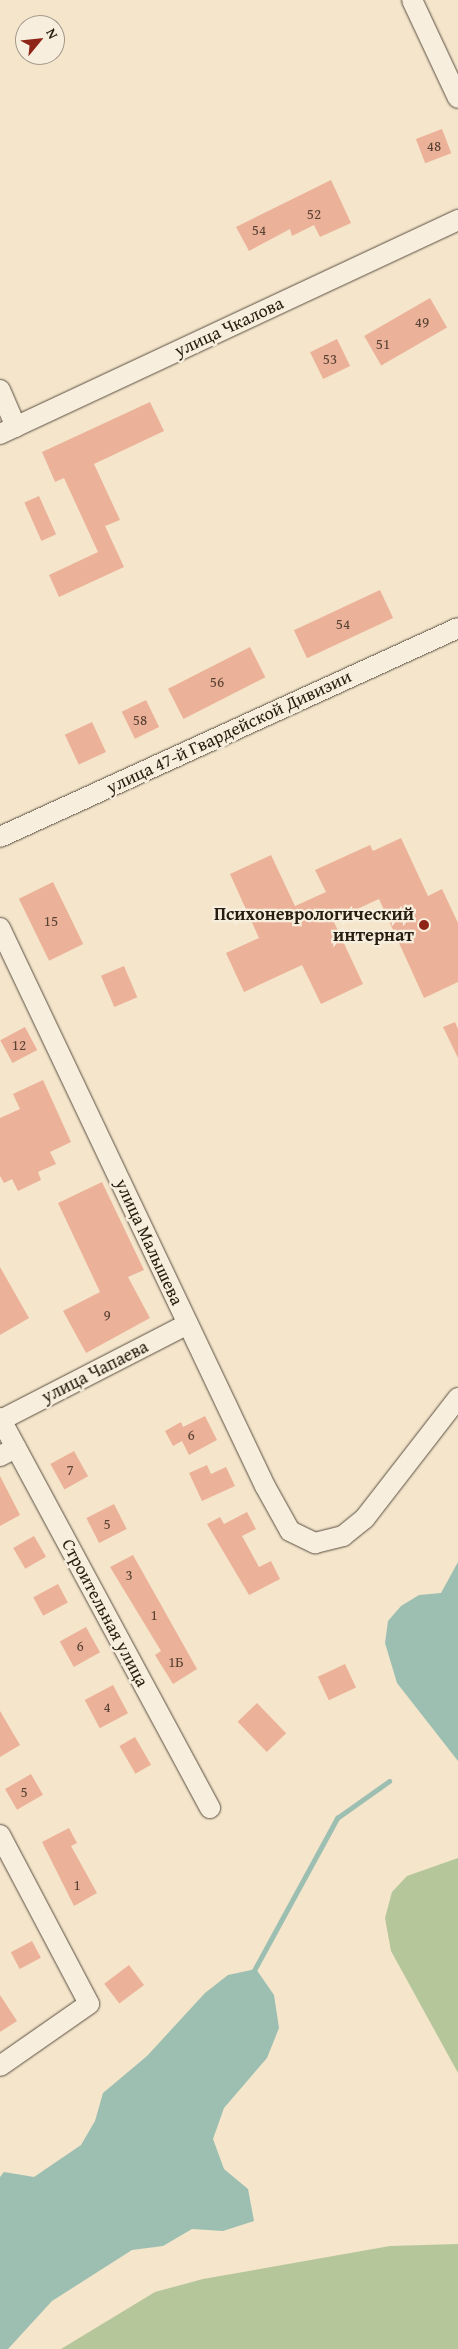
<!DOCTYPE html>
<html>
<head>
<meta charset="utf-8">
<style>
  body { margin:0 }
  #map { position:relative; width:458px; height:2349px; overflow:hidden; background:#f4e5cb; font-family:"Gentium Book Plus",serif }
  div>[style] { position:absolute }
  .green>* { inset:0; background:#b6c69b }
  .water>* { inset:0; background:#9cbfb2 }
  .stream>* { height:5px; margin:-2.5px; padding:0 2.5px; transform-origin:2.5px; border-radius:2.5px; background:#9cbfb2 }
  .building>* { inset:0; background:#ecb299; transform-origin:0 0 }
  .roads { filter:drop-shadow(0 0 1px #5a4f40) drop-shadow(0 0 1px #5a4f40) }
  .minor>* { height:20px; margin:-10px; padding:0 10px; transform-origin:10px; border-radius:10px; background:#f8eedd }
  .dots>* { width:14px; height:14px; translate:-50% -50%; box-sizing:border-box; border:2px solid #f8eedd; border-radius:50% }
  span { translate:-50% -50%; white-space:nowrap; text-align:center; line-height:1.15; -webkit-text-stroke:4.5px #f8eedd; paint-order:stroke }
  .number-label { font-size:15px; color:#584233 }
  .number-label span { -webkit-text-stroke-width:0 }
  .street-label { font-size:18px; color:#271d11 }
  .poi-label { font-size:18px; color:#271d11; font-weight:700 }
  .right { translate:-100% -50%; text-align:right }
  .north { position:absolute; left:15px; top:15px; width:50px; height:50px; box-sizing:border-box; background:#f8eedd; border:1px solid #a49a8b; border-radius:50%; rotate:62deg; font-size:14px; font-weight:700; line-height:20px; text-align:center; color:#271d11 }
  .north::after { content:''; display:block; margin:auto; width:18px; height:22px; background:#8f2418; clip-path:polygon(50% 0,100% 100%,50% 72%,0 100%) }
</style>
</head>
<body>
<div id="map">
  <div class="green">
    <i style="clip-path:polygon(458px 1858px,458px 2073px,391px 1951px,385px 1918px,392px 1892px,407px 1876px)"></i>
    <i style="clip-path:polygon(458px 2244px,458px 2349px,61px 2349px,155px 2292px,203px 2279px,390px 2246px)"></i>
  </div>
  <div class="water">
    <i style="clip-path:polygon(458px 1562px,458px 1761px,397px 1683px,385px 1643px,388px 1621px,401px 1606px,419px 1595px,441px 1593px)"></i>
    <i style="clip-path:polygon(256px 1969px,274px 1995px,279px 2028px,267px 2058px,224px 2108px,213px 2139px,224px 2169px,248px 2189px,254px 2221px,223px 2231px,192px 2229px,163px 2246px,132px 2250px,52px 2301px,8px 2349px,0 2349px,0 2177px,4px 2172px,34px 2177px,81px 2145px,95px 2121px,103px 2093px,147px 2056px,205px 1993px,228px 1975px)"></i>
  </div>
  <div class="stream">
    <i style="left:252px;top:1974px;width:178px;rotate:-61.4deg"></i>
    <i style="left:337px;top:1818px;width:64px;rotate:-35.4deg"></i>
  </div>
  <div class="building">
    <i style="left:442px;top:129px;width:26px;height:28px;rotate:69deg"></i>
    <i style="clip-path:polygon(331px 180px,351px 223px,320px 237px,314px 225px,292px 236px,290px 229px,249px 251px,236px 227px)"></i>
    <i style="left:430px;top:298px;width:34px;height:76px;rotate:60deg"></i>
    <i style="left:337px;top:339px;width:30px;height:30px;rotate:64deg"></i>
    <i style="clip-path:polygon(150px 402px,164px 431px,94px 464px,120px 520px,105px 526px,124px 567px,59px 597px,49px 575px,98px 552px,64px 478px,55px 482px,42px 452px)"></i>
    <i style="left:39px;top:496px;width:42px;height:16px;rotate:66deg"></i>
    <i style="left:380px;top:590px;width:31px;height:95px;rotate:65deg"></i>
    <i style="left:250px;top:647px;width:34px;height:92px;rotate:63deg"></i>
    <i style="left:146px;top:700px;width:30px;height:27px;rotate:64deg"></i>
    <i style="left:92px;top:722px;width:33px;height:30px;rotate:65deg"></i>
    <i style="clip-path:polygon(401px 838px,428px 896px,442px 889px,458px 923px,458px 982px,424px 998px,379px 899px,333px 920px,363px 984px,321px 1004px,302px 965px,244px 992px,226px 953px,259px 938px,230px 874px,271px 855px,295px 906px,326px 892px,315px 870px,370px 845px,373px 851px)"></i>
    <i style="left:53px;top:882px;width:69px;height:38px;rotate:64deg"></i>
    <i style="left:124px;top:966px;width:34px;height:25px;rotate:67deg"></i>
    <i style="clip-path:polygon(455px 1022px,458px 1029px,458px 1058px,443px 1027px)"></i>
    <i style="left:25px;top:1027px;width:26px;height:28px;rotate:62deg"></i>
    <i style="clip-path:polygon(43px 1080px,71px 1142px,50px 1152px,56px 1164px,38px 1172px,41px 1180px,18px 1191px,12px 1179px,4px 1183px,0 1176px,0 1118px,20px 1109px,13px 1094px)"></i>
    <i style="clip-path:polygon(102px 1182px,144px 1270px,128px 1277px,150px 1318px,86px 1353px,63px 1311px,100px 1292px,58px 1203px)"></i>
    <i style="clip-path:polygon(0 1267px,29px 1318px,0 1335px)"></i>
    <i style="clip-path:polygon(205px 1416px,217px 1440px,189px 1455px,182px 1441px,173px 1446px,165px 1431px,181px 1422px,183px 1427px)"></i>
    <i style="left:74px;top:1451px;width:29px;height:27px;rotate:61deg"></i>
    <i style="clip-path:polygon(207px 1465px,211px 1474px,226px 1467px,235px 1486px,202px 1501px,189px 1473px)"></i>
    <i style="clip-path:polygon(0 1476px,20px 1515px,0 1526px)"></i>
    <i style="left:114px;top:1504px;width:28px;height:31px;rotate:63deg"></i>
    <i style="clip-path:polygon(247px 1512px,256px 1529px,242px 1536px,259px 1567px,271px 1561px,280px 1579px,249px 1595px,207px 1524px,220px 1517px,224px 1524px)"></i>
    <i style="left:34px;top:1536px;width:24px;height:24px;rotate:60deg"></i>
    <i style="clip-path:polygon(133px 1555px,197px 1669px,173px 1684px,155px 1655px,161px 1651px,110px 1567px)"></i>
    <i style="left:58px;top:1584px;width:21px;height:28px;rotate:62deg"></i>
    <i style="left:86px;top:1627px;width:29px;height:30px;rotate:61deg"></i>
    <i style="left:345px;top:1664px;width:26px;height:30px;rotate:65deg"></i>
    <i style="left:113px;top:1685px;width:32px;height:32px;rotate:62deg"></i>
    <i style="left:257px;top:1703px;width:42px;height:27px;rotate:46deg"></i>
    <i style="clip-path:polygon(0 1711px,20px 1745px,0 1757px)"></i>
    <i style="left:135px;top:1737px;width:32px;height:18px;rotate:60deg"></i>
    <i style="left:31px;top:1774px;width:24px;height:30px;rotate:60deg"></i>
    <i style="clip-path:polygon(69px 1828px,77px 1843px,71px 1846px,97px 1893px,74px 1906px,42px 1842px)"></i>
    <i style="left:32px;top:1941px;width:19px;height:24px;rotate:62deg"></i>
    <i style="left:129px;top:1965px;width:25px;height:31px;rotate:53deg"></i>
    <i style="clip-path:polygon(0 1995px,17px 2021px,0 2032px)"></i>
  </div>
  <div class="roads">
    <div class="minor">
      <i style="left:412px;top:0;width:108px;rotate:64.9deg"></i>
      <i style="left:0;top:390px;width:40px;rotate:66.6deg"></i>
      <i style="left:0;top:434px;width:506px;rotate:-25.04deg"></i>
      <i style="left:0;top:837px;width:503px;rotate:-24.53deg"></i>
      <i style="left:0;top:928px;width:618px;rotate:64.6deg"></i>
      <i style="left:265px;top:1486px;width:51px;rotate:60.9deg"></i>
      <i style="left:290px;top:1531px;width:28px;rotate:26deg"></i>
      <i style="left:315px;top:1543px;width:29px;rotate:-14deg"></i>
      <i style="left:343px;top:1536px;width:28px;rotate:-39deg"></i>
      <i style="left:365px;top:1518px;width:152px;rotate:-52.2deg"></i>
      <i style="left:0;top:1418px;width:443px;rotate:61.7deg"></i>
      <i style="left:1px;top:1420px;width:210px;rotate:-27.2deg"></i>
      <i style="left:0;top:1456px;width:18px;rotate:-27deg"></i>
      <i style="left:0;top:1835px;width:191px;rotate:62.2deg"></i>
      <i style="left:89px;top:2004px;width:108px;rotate:145.1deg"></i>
    </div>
  </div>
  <div class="dots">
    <i style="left:424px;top:925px;background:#8f2418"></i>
  </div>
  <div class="number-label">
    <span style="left:434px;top:146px">48</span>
    <span style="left:314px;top:214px">52</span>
    <span style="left:259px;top:230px">54</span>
    <span style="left:422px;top:322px">49</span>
    <span style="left:383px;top:344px">51</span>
    <span style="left:330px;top:359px">53</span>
    <span style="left:343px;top:624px">54</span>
    <span style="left:217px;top:682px">56</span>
    <span style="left:140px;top:720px">58</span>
    <span style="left:51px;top:921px">15</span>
    <span style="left:19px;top:1045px">12</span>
    <span style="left:107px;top:1315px">9</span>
    <span style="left:191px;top:1435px">6</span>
    <span style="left:70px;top:1470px">7</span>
    <span style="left:107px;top:1524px">5</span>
    <span style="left:129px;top:1575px">3</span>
    <span style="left:154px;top:1615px">1</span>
    <span style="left:80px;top:1646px">6</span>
    <span style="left:176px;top:1662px">1Б</span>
    <span style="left:107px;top:1707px">4</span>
    <span style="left:24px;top:1792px">5</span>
    <span style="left:77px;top:1885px">1</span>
  </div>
  <div class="street-label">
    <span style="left:229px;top:327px;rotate:-25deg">улица Чкалова</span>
    <span style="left:229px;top:732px;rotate:-25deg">улица 47-й Гвардейской Дивизии</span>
    <span style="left:149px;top:1242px;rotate:65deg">улица Малышева</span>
    <span style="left:95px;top:1372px;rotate:-27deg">улица Чапаева</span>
    <span style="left:105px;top:1613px;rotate:62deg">Строительная улица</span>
  </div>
  <div class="poi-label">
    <span class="right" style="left:414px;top:925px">Психоневрологический<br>интернат</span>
  </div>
  <div class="north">N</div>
</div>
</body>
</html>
